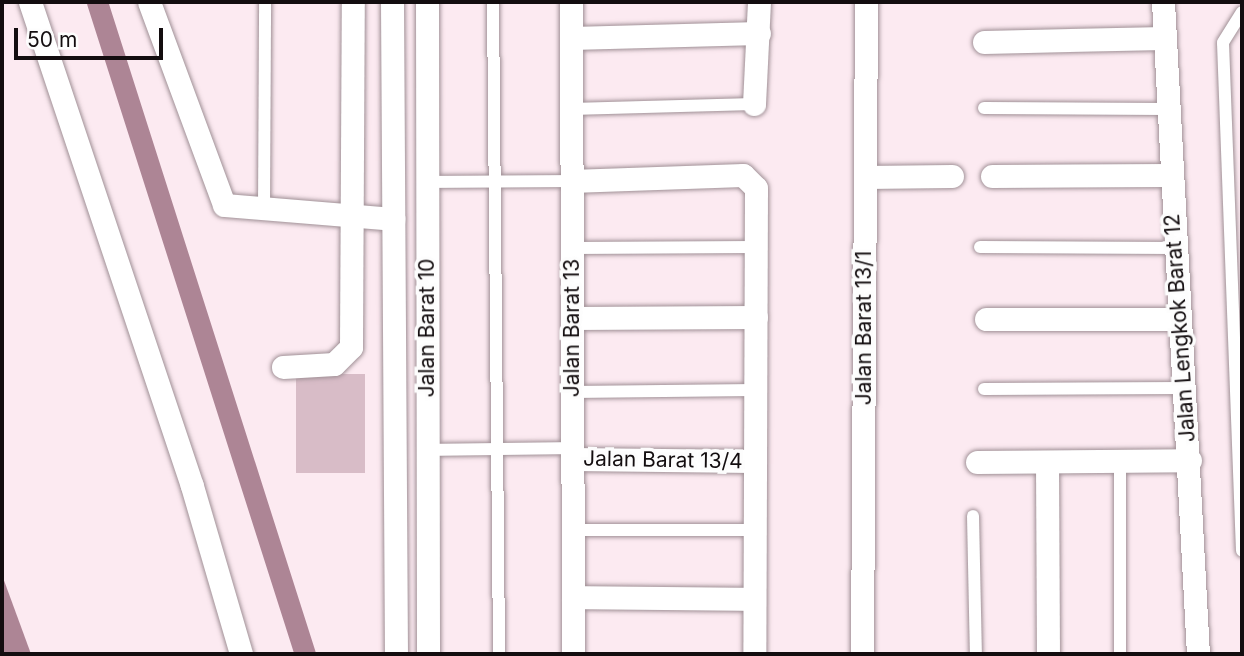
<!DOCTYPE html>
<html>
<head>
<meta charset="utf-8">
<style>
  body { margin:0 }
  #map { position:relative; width:1244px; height:656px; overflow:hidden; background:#fceaf1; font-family:Inter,sans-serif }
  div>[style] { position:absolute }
  .green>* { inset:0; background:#d8bcc7; transform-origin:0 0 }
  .water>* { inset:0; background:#ad8595 }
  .canal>* { height:21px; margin:-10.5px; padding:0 10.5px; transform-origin:10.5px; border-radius:10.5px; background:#ad8595 }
  .roads { filter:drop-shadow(0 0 2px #a09096) drop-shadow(0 0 2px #a09096) }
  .lane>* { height:12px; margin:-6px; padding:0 6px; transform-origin:6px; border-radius:6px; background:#fff }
  .street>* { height:23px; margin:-11.5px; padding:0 11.5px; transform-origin:11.5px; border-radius:11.5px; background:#fff }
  span { translate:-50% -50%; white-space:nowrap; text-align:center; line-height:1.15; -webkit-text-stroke:7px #fdfdfd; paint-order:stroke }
  .street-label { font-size:21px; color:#130d0f }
  .frame { position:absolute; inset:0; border:4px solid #130d0f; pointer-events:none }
  .scale { position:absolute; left:14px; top:28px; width:149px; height:32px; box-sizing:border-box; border:4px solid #130d0f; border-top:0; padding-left:9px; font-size:21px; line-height:24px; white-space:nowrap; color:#130d0f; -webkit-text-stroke:5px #fdfdfd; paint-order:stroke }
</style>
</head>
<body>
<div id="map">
  <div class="green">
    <i style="left:365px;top:374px;width:99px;height:69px;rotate:90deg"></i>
  </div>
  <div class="water">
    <i style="clip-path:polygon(2px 575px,20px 624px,31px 654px,2px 654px)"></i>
  </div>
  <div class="canal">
    <i style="left:97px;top:2px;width:684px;rotate:72.31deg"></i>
  </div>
  <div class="roads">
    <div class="lane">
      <i style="left:493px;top:2px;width:652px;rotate:89.47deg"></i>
      <i style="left:1242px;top:12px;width:36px;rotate:122deg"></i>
      <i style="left:1223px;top:43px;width:508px;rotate:87.86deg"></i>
      <i style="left:984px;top:108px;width:183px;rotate:0.3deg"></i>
      <i style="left:571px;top:109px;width:183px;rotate:-1.6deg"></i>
      <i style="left:427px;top:182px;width:144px;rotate:-0.4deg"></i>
      <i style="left:264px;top:211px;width:209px;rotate:-89.7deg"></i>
      <i style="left:980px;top:247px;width:195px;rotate:0.3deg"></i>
      <i style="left:571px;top:248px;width:184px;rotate:-0.3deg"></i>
      <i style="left:984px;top:389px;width:201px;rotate:-0.3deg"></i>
      <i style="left:572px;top:392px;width:183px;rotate:-0.6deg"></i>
      <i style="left:427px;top:450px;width:145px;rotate:-0.8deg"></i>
      <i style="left:973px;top:516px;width:138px;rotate:88.8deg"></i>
      <i style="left:573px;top:530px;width:180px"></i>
      <i style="left:1120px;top:654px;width:193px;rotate:-90deg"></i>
    </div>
    <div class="street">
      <i style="left:30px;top:2px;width:510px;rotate:71.49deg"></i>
      <i style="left:192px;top:486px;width:175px;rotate:73.7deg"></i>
      <i style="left:149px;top:2px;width:216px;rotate:69.7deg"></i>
      <i style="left:224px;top:205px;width:170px;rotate:4.7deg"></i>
      <i style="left:392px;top:2px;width:652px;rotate:89.65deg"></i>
      <i style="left:427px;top:2px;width:652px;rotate:89.91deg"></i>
      <i style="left:571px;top:2px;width:652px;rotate:89.82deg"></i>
      <i style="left:1163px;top:2px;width:653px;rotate:86.93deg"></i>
      <i style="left:571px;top:38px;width:188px;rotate:-1.5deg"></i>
      <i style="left:984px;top:42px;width:180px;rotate:-1.3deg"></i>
      <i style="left:754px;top:104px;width:102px;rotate:-87.2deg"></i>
      <i style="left:992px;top:176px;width:177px;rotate:-0.3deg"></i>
      <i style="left:865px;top:177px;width:87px;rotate:-0.7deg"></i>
      <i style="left:571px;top:181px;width:172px;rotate:-2deg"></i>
      <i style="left:743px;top:175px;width:18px;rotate:45deg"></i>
      <i style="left:756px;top:188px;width:466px;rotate:90.2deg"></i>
      <i style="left:572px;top:318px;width:184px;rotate:-0.3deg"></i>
      <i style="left:986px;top:319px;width:193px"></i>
      <i style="left:283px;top:367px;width:51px;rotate:-3.4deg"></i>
      <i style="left:334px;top:364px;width:24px;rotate:-45deg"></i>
      <i style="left:351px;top:347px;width:345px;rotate:-89.7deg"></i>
      <i style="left:572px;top:459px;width:181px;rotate:0.6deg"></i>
      <i style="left:977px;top:462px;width:213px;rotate:-0.5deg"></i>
      <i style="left:1047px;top:463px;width:191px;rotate:89.7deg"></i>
      <i style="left:573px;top:597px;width:180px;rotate:0.6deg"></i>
      <i style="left:862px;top:654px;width:652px;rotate:-89.65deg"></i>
    </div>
  </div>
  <div class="street-label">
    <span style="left:427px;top:328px;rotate:-90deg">Jalan Barat 10</span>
    <span style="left:572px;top:328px;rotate:-90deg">Jalan Barat 13</span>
    <span style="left:864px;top:328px;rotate:-90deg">Jalan Barat 13/1</span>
    <span style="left:1180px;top:328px;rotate:-94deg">Jalan Lengkok Barat 12</span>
    <span style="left:663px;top:460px;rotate:1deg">Jalan Barat 13/4</span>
  </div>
  <div class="frame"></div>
  <div class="scale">50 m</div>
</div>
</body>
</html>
